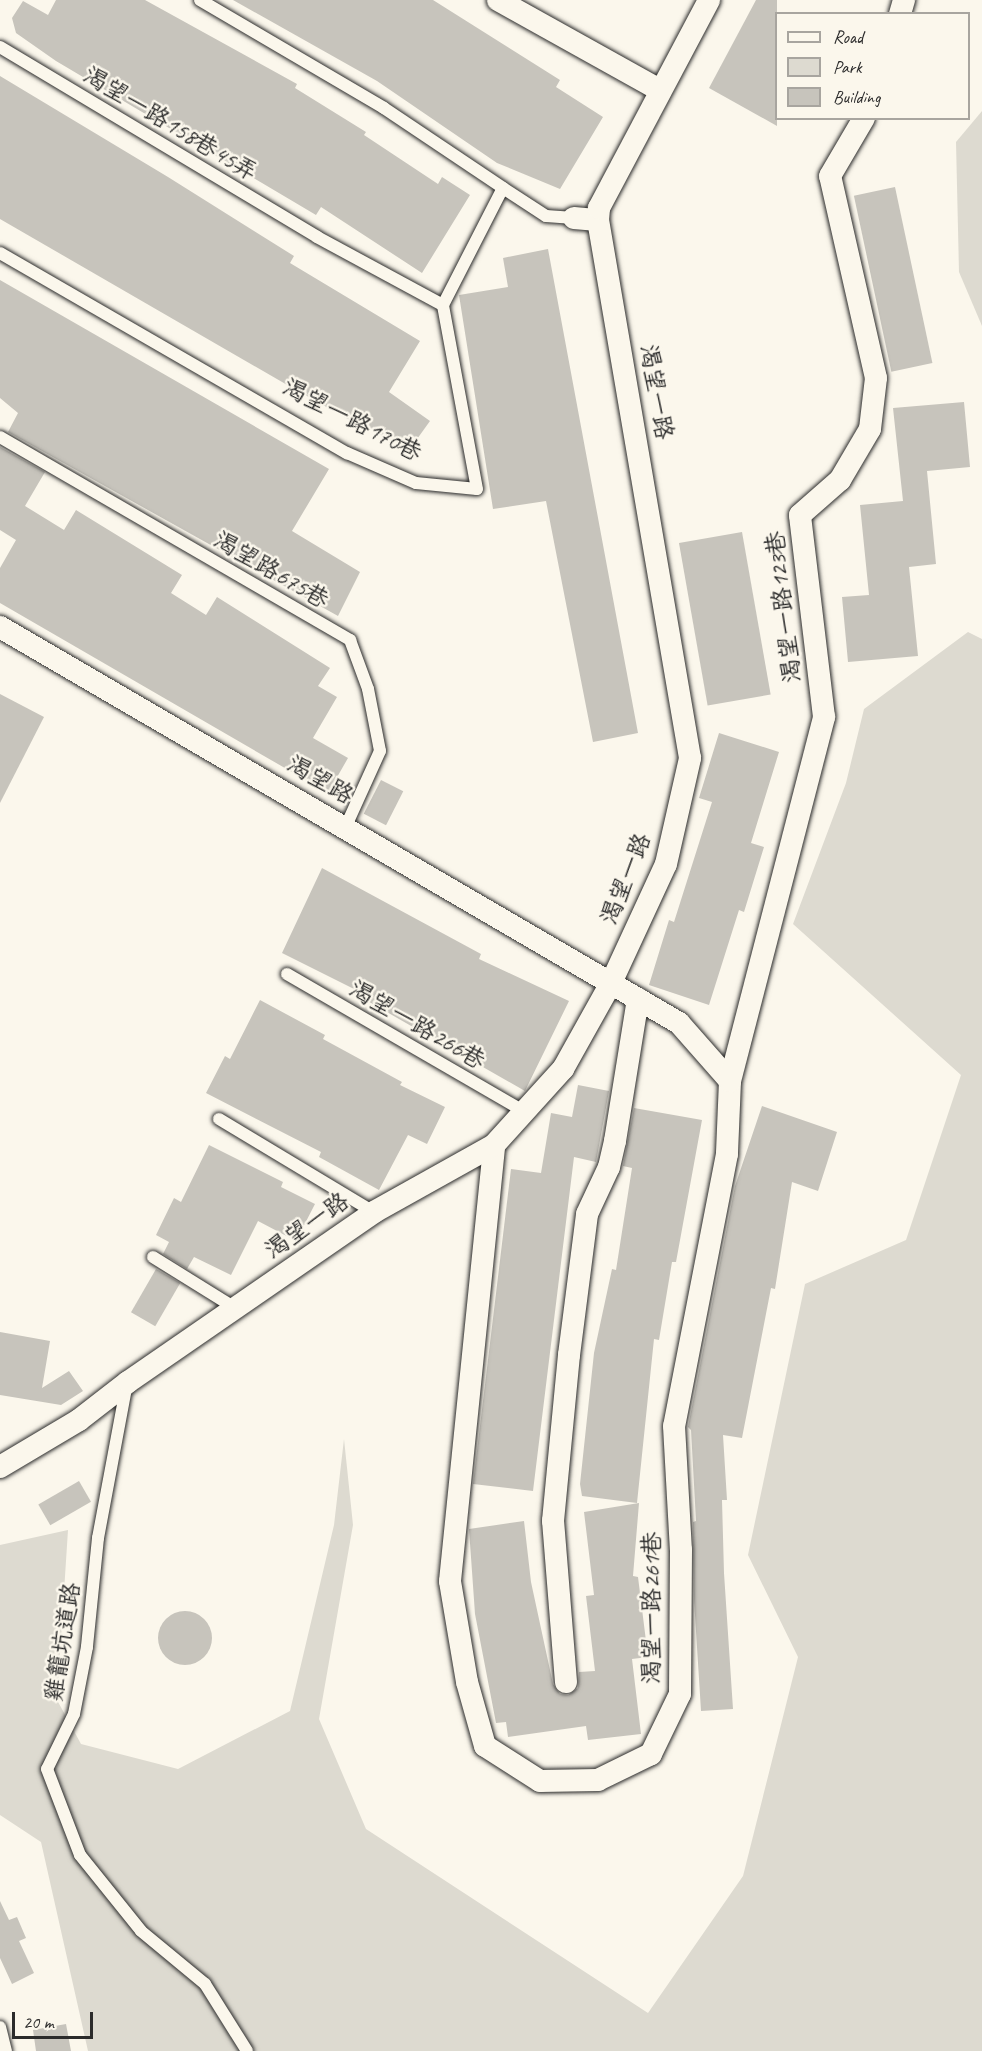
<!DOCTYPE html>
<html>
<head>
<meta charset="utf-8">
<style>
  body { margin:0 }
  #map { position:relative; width:982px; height:2051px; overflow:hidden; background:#fbf7ec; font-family:Caveat,"LXGW WenKai TC",sans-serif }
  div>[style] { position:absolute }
  .green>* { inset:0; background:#dddad0 }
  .building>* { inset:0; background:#c7c4bc; transform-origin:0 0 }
  .round { border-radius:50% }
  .roads { filter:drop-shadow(0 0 2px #2b2b2b) drop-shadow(0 0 2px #2b2b2b) }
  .service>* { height:12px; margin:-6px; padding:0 6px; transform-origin:6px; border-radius:6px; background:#fbf7ec }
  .minor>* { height:22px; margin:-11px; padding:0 11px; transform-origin:11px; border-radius:11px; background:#fbf7ec }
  span { translate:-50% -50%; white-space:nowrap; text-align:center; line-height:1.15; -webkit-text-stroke:5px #fbf7ec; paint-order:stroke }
  .street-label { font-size:24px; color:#2b2b2b }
  .legend { position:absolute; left:775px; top:12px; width:195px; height:108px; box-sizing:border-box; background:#fbf7ec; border:2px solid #a8a59f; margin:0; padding:8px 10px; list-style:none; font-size:18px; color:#2b2b2b }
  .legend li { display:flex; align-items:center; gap:12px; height:30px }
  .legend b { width:30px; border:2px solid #a8a59f }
  .scale { position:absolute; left:12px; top:2012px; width:81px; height:27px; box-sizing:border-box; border:3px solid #2b2b2b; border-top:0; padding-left:8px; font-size:18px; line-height:21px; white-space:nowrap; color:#2b2b2b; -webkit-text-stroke:4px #fbf7ec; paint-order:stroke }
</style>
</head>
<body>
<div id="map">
  <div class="green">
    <i style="clip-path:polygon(982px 111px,982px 326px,959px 272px,956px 142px)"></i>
    <i style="clip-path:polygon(968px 632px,982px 639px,982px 2051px,88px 2051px,41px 1842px,0 1815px,0 1545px,68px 1530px,57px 1700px,81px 1744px,178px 1769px,290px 1711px,334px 1525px,344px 1439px,353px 1525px,319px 1719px,366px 1829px,648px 2013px,743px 1876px,798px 1657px,748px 1555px,805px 1284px,906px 1240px,961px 1075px,793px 924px,846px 783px,864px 709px)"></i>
  </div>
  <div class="building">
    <i style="clip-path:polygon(56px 0,145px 0,297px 84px,295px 88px,366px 132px,364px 135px,438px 184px,442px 177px,470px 195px,422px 273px,321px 207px,316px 215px,56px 61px,16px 33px,12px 18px,23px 1px,48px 15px)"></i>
    <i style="clip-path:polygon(233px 0,433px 0,560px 80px,556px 87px,603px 117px,560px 189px,497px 163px,377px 81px)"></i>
    <i style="clip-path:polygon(756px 0,777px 0,777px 126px,709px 88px)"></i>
    <i style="clip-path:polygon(0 76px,168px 177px,294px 256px,290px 263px,420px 341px,389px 392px,430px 421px,407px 453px,357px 419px,355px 423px,289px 386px,0 219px)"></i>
    <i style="left:895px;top:187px;width:180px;height:42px;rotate:78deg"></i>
    <i style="clip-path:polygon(548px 249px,638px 733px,593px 742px,546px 501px,493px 509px,459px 295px,508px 287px,503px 258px)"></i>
    <i style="clip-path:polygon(0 280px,329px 469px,292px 531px,360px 572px,338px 616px,8px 432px,18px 413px,0 398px)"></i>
    <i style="clip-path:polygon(964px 402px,970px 467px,927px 471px,936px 564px,909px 567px,918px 656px,848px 662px,842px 597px,869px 595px,860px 505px,903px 501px,893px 408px)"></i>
    <i style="clip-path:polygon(0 447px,45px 472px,25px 506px,64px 530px,76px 510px,182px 575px,171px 593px,206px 615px,217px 597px,330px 668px,318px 686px,337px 697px,313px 738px,348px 758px,328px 793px,0 603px,0 568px,16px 540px,0 530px)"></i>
    <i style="left:742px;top:532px;width:165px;height:64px;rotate:80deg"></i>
    <i style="clip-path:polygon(0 694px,44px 717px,0 803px)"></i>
    <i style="clip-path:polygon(719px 733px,779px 752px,751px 843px,764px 847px,744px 912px,739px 910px,709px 1005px,649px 985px,669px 920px,674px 922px,712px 802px,699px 798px)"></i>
    <i style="left:381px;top:780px;width:25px;height:38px;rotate:27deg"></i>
    <i style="clip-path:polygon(322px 868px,481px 954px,479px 959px,569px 1001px,525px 1091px,364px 999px,366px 995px,282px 953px)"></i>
    <i style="clip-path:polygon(260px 1000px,325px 1035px,323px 1039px,402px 1082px,400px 1085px,445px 1107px,427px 1144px,408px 1135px,379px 1190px,319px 1157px,321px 1152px,206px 1093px,225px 1056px,230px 1059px)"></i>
    <i style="clip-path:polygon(578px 1085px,609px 1091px,596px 1162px,574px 1157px,533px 1491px,473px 1484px,511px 1169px,541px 1173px,551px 1113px,572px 1117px)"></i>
    <i style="clip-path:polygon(762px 1106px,837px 1132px,818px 1191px,792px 1182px,775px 1289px,771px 1288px,742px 1438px,723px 1435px,727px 1500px,722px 1500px,724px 1573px,733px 1709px,701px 1711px,694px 1599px,693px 1522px,696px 1521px,691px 1430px,688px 1427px,735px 1186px)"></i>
    <i style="clip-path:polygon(634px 1108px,702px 1120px,676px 1262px,672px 1262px,659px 1340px,654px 1339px,637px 1503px,582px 1496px,580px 1484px,594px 1353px,612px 1269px,616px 1270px,632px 1168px,623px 1166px)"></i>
    <i style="clip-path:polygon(209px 1145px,283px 1182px,281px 1187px,315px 1204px,296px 1241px,258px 1221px,231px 1275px,194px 1257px,187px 1269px,163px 1254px,169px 1242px,156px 1235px,174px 1198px,181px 1202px)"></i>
    <i style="left:156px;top:1269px;width:28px;height:50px;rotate:30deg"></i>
    <i style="clip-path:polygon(0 1332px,50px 1341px,42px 1388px,69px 1371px,83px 1391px,61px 1405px,0 1395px)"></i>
    <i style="left:79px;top:1481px;width:24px;height:47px;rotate:60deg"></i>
    <i style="clip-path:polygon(639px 1503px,633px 1576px,638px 1577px,648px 1657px,632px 1659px,641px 1734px,588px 1740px,586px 1726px,508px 1737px,506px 1722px,496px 1723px,475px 1614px,469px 1529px,524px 1521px,531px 1582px,553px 1684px,560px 1694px,568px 1695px,578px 1688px,579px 1672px,595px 1671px,586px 1596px,594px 1595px,584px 1512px)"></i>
    <i class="round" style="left:158px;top:1611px;width:54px;height:54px"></i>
    <i style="clip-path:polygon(0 1901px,9px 1920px,17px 1917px,26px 1938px,19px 1941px,34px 1973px,12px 1984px,0 1958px)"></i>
    <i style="clip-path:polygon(66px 2024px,71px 2051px,36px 2051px,33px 2030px)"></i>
  </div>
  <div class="roads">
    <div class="service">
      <i style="left:200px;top:0;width:213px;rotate:30.4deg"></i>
      <i style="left:384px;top:108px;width:143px;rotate:33.9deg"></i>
      <i style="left:0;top:47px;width:370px;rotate:30.9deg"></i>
      <i style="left:317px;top:237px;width:143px;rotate:28.4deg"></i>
      <i style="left:0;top:253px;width:401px;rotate:30deg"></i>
      <i style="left:347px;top:453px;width:75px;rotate:23.5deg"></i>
      <i style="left:416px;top:483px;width:61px;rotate:5.6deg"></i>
      <i style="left:477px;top:489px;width:187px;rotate:-100.5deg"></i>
      <i style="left:443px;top:305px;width:131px;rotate:-62.9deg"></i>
      <i style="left:503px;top:188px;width:51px;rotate:33.1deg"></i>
      <i style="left:546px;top:216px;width:28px;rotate:4deg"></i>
      <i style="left:0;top:437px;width:405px;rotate:30.1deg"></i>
      <i style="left:350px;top:640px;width:52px;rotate:69.8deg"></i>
      <i style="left:368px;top:689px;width:63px;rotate:79deg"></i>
      <i style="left:380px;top:751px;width:82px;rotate:114.4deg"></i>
      <i style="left:287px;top:974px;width:275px;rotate:30.1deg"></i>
      <i style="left:219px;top:1119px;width:181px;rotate:31deg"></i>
      <i style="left:153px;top:1257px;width:97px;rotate:31.9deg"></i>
      <i style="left:127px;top:1383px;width:158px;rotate:100.6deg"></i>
      <i style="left:98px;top:1538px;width:110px;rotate:95.8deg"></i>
      <i style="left:87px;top:1647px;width:68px;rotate:101deg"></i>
      <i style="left:74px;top:1714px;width:61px;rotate:116.1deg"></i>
      <i style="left:47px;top:1769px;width:92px;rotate:69deg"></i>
      <i style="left:80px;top:1855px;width:97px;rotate:51.2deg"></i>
      <i style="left:141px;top:1931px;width:83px;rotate:39.6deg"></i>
      <i style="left:205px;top:1984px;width:79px;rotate:57.9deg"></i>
      <i style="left:0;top:2027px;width:25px;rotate:76deg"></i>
    </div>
    <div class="minor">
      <i style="left:498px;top:0;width:185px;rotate:29.1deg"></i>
      <i style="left:900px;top:14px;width:15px;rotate:-74deg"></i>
      <i style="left:574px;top:218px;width:24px;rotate:5deg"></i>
      <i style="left:0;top:627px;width:786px;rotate:30.25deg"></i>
      <i style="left:679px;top:1023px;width:77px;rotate:48.7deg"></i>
      <i style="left:730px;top:1081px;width:73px;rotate:92.4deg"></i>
      <i style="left:727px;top:1154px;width:277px;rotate:101deg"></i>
      <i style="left:674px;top:1426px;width:124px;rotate:86.8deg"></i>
      <i style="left:681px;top:1550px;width:144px;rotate:90.4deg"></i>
      <i style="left:680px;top:1694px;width:67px;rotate:115.8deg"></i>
      <i style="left:651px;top:1754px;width:59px;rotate:153.9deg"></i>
      <i style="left:598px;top:1780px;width:58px;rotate:179deg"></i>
      <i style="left:540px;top:1781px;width:65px;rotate:-147.5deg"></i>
      <i style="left:485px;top:1746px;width:66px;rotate:-105.7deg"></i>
      <i style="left:467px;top:1682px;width:102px;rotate:-99.6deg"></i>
      <i style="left:450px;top:1581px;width:438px;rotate:-84.2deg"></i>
      <i style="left:730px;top:1081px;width:376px;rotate:-75.5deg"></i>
      <i style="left:824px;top:717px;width:203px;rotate:-96.8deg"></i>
      <i style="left:800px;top:515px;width:53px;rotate:-41.2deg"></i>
      <i style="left:840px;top:480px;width:59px;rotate:-59.5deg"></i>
      <i style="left:870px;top:429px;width:51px;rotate:-83.3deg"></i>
      <i style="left:876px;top:378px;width:207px;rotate:-102.8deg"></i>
      <i style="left:830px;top:176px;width:67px;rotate:-59.6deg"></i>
      <i style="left:0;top:1467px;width:92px;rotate:-30.7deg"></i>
      <i style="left:79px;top:1420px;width:62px;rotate:-37.8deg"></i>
      <i style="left:128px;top:1382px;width:299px;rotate:-34.6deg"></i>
      <i style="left:374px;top:1212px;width:137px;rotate:-29.2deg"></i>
      <i style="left:494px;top:1145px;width:103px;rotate:-47.8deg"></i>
      <i style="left:563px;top:1069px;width:98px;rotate:-60.8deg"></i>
      <i style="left:611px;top:983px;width:131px;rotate:-65.2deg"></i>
      <i style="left:666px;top:864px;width:109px;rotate:-77.2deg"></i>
      <i style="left:690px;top:758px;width:546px;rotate:-99.7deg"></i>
      <i style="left:598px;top:220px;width:12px;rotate:-85deg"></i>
      <i style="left:599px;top:208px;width:235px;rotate:-62.1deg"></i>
      <i style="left:566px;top:1682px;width:162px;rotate:-94.6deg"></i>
      <i style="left:553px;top:1521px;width:167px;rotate:-84.5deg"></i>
      <i style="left:569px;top:1355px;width:142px;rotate:-82.7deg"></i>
      <i style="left:587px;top:1214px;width:52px;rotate:-64.9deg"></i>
      <i style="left:609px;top:1167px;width:27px;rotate:-77deg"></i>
      <i style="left:615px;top:1141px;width:144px;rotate:-80.8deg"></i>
    </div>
  </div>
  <div class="street-label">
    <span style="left:170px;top:124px;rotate:31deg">渴望一路158巷45弄</span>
    <span style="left:656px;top:392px;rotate:80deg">渴望一路</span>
    <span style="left:352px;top:420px;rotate:27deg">渴望一路170巷</span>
    <span style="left:271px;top:570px;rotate:30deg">渴望路675巷</span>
    <span style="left:784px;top:607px;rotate:-97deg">渴望一路123巷</span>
    <span style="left:320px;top:780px;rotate:30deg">渴望路</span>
    <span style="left:626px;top:879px;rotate:-68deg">渴望一路</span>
    <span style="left:417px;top:1025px;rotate:30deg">渴望一路266巷</span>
    <span style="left:307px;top:1226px;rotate:-35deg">渴望一路</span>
    <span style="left:652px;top:1608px;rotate:-90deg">渴望一路261巷</span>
    <span style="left:63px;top:1642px;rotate:-81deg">雞籠坑道路</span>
  </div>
  <ul class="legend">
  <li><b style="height:8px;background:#fbf7ec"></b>Road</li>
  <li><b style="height:16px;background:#dddad0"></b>Park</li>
  <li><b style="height:16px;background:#c7c4bc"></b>Building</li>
  </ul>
  <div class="scale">20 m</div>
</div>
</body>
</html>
